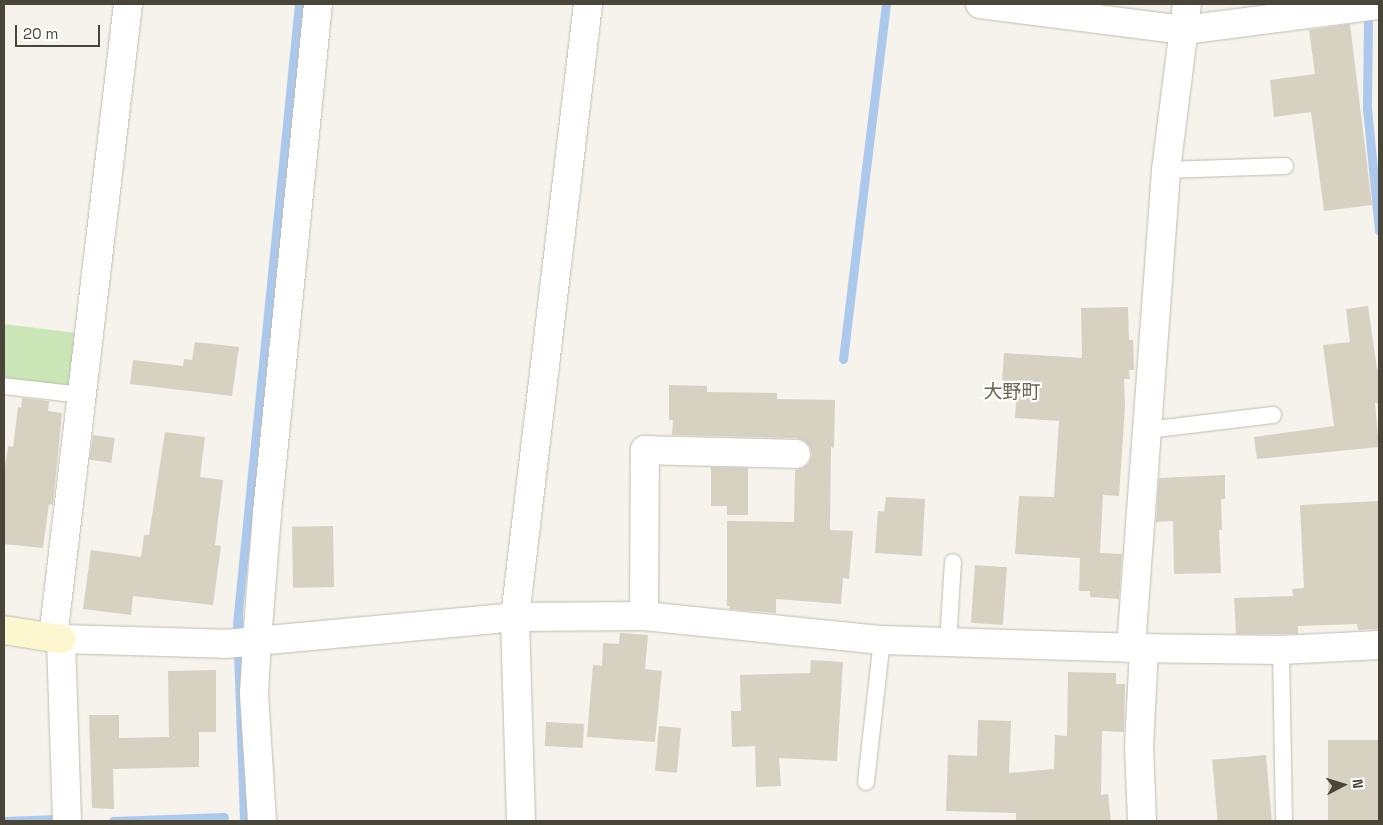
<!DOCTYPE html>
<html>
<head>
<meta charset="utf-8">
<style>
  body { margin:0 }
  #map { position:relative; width:1383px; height:825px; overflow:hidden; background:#f5f3eb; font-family:"Space Grotesk","Noto Sans JP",sans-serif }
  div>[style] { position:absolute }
  .green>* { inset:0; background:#cae6b7; transform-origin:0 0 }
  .water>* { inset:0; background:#acc9ed }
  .stream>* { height:9px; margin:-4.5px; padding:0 4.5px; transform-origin:4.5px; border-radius:4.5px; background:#acc9ed }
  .building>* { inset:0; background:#d6d1c1; transform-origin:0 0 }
  .roads { filter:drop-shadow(0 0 1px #c0bcae) drop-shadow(0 0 1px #c0bcae) }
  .lane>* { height:16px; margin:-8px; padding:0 8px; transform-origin:8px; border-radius:8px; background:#fff }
  .street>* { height:28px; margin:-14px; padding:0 14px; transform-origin:14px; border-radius:14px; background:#fff }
  .secondary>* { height:28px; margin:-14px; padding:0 14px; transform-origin:14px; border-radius:14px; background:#fcf7cf }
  span { translate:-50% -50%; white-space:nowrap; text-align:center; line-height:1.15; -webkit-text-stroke:4.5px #fff; paint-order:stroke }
  .quarter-label { font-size:19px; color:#6b6451 }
  .frame { position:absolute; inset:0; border:5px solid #494539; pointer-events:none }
  .north { position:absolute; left:1318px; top:760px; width:50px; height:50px; -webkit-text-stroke:4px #fff; paint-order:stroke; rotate:85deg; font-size:14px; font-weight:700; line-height:20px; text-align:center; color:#494539 }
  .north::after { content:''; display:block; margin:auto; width:18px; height:22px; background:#494539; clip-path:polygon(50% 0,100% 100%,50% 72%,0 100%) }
  .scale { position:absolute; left:15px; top:25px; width:85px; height:22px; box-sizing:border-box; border:2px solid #494539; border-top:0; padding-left:6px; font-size:15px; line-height:18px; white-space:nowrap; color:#494539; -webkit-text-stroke:4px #fff; paint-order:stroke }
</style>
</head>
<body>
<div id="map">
  <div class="green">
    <i style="left:4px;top:324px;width:75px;height:57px;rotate:7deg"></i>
  </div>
  <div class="water">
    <i style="clip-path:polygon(295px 4px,305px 4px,243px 612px,249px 821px,240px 821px,233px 624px)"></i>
  </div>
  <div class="stream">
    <i style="left:1368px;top:22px;width:86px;rotate:90.7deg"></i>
    <i style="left:1367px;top:108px;width:123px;rotate:84.4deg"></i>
    <i style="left:843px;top:359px;width:358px;rotate:-83.1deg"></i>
    <i style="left:4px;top:821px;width:54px;rotate:-2.1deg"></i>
    <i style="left:113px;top:821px;width:111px;rotate:-2.1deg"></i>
  </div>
  <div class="building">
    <i style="clip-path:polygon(1350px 24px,1372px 205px,1324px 211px,1311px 112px,1274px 117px,1270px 80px,1315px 74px,1309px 30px)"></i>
    <i style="clip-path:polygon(1368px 306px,1377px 369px,1379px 368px,1379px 403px,1375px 403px,1379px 447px,1257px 459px,1254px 437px,1334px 426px,1323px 345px,1350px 342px,1346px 309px)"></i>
    <i style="clip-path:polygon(1128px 307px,1129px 340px,1133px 340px,1134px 370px,1129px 370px,1130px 379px,1124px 379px,1125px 406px,1119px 496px,1103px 495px,1100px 553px,1122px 554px,1119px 599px,1090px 597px,1090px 591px,1079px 591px,1080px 558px,1015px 554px,1019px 496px,1054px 497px,1059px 421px,1015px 418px,1017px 383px,1002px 382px,1004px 353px,1082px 358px,1081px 308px)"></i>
    <i style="clip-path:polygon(195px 342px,239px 347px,232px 396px,130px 384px,133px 360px,183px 366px,184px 359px,192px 360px)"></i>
    <i style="clip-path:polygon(669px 385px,707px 386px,707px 392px,777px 393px,777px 399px,835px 400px,834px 448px,831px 447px,830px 530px,853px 531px,849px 579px,843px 578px,841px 604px,776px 599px,776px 613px,729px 609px,730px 606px,727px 606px,727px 521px,794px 522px,795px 470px,803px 468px,809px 463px,812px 455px,810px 447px,805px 441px,796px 438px,672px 435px,673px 420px,669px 420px)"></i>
    <i style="clip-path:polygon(22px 398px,49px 401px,48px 411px,62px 413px,53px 505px,49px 504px,43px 548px,4px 544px,4px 474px,8px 446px,13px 447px,18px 407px,21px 408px)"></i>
    <i style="clip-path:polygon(165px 432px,205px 437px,200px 477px,223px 480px,215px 545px,221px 546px,213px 605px,133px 596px,131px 615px,83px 609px,91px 550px,141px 557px,144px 535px,149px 535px)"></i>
    <i style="left:93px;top:435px;width:22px;height:25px;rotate:8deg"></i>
    <i style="clip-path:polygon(711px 467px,748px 468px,748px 515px,727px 515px,727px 506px,711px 506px)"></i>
    <i style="clip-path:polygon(1225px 475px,1225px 499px,1221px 499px,1222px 530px,1219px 530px,1221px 573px,1174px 574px,1173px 521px,1156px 522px,1159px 478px)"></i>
    <i style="clip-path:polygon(886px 497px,925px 499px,922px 556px,875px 553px,878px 511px,884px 512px)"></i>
    <i style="clip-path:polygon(1379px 501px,1379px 629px,1358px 630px,1357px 624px,1298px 626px,1298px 634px,1236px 634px,1234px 598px,1293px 596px,1292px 589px,1304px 588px,1300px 505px)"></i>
    <i style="left:333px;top:526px;width:61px;height:41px;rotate:89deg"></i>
    <i style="left:975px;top:565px;width:32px;height:58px;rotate:4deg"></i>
    <i style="clip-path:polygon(620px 633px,648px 635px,645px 669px,662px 671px,655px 742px,587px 737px,593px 665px,602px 666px,603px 643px,619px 644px)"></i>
    <i style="clip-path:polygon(811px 660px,843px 662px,837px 761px,779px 758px,781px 786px,756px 787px,755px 746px,732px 747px,731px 711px,741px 711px,740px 675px,810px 673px)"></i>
    <i style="clip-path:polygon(216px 670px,216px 732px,199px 732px,199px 767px,113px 769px,114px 809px,92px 808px,89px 715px,119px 715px,119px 738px,169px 737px,168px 671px)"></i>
    <i style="clip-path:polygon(1068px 672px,1116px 673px,1116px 684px,1125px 684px,1124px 732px,1102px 731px,1101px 795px,1108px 794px,1111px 821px,1016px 821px,1016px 813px,946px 811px,948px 755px,977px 756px,978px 720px,1011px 721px,1009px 773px,1054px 769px,1055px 735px,1067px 736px)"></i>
    <i style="left:546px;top:722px;width:38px;height:24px;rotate:3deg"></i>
    <i style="left:659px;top:726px;width:22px;height:45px;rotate:5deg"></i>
    <i style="left:1379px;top:740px;width:81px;height:51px;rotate:90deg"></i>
    <i style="left:1266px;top:755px;width:66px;height:54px;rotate:85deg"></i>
  </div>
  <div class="roads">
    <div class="lane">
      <i style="left:1166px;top:170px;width:119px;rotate:-1.9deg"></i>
      <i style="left:4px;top:386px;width:79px;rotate:6.6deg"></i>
      <i style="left:1147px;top:430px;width:127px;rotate:-6.8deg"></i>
      <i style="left:948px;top:643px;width:81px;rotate:-86.5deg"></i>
      <i style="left:1281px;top:650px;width:171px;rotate:89deg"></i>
      <i style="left:866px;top:782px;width:143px;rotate:-83.6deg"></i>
    </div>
    <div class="street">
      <i style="left:980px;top:4px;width:206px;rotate:7.3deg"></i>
      <i style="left:1184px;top:30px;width:197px;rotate:-7.3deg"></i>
      <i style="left:644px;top:616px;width:166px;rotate:-89.7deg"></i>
      <i style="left:645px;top:450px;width:151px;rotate:1.5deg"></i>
      <i style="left:53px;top:638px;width:638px;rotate:-83.25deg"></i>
      <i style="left:1131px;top:648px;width:479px;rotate:-85.8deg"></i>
      <i style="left:1166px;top:170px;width:167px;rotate:-82.8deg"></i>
      <i style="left:67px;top:821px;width:182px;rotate:-91.9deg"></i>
      <i style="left:61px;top:639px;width:164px;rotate:1.7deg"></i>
      <i style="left:225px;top:644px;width:291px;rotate:-5.3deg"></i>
      <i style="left:515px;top:617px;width:129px;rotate:-0.4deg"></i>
      <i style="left:644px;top:616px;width:239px;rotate:5.8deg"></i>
      <i style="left:882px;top:640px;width:249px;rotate:1.8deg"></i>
      <i style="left:1131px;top:648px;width:150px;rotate:0.8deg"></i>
      <i style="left:1281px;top:650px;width:98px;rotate:-2.9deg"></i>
      <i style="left:262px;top:821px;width:128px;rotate:-93.6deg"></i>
      <i style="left:254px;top:693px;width:52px;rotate:-86.7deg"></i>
      <i style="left:257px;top:641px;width:128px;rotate:-85.5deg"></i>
      <i style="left:267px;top:513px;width:512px;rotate:-84.28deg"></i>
      <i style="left:521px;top:821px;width:204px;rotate:-91.7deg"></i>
      <i style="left:515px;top:617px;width:617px;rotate:-83.21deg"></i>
      <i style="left:1142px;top:821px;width:74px;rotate:-92.3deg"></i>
      <i style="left:1139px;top:747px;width:99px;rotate:-87.1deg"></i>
    </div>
    <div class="secondary">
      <i style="left:4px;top:630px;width:58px;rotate:9deg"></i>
    </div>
  </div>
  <div class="quarter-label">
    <span style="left:1012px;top:392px">大野町</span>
  </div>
  <div class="frame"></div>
  <div class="north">N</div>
  <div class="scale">20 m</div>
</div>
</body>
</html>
